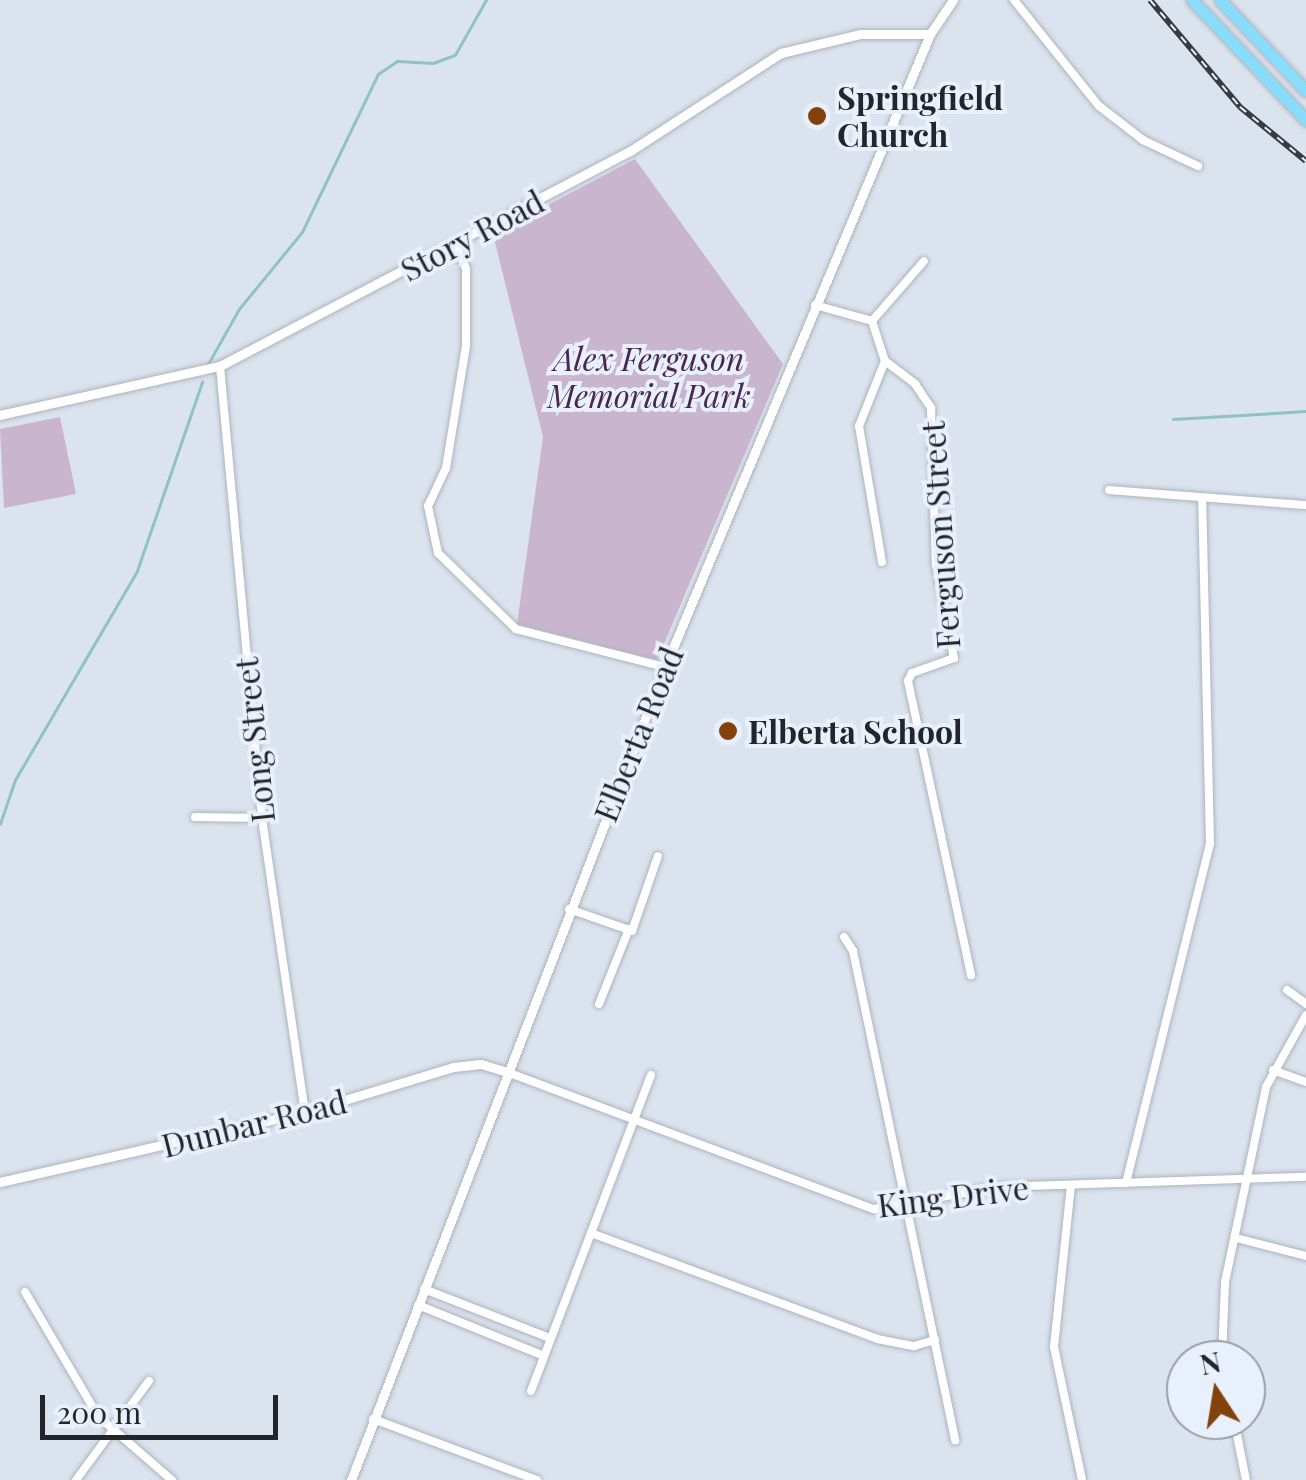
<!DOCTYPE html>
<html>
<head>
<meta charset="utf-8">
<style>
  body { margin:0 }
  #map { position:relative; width:1306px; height:1480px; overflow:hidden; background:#dbe3ee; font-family:"Playfair Display",serif }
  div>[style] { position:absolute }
  .green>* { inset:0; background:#c9b6ce }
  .stream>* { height:2.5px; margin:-1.25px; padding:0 1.25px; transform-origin:1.25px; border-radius:1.25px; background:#8ec3c2 }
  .roads { filter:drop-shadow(0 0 2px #acb4bf) drop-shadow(0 0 2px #acb4bf) }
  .minor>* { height:8px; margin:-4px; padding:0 4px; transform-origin:4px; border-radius:4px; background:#fff }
  .tertiary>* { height:9px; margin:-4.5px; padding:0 4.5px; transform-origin:4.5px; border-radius:4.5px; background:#fff }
  .primary>* { height:11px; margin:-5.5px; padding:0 5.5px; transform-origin:5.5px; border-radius:5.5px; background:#88ddfa }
  .rail>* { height:6px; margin-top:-3px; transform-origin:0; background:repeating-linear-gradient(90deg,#e8f0fb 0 8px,#383c41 0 16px); box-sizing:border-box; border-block:2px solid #383c41 }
  .dots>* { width:28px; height:28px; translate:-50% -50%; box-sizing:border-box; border:5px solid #e8f0fb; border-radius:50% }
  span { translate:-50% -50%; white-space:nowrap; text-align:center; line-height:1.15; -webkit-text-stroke:8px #e8f0fb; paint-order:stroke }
  .poi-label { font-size:32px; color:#222529; font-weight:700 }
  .left { translate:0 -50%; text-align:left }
  .street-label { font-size:32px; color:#222529 }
  .park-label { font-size:32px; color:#4a2753; font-style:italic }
  .north { position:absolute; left:1166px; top:1340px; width:100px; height:100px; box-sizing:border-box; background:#e8f0fb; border:2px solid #999fa7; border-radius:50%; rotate:348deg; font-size:28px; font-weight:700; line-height:40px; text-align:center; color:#222529 }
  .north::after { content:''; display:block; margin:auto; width:35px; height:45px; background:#83420c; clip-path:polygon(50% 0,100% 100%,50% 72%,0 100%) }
  .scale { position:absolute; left:40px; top:1395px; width:238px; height:45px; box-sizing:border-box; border:5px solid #222529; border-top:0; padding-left:12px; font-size:30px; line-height:35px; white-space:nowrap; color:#222529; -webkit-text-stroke:8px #e8f0fb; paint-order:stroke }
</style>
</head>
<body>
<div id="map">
  <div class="green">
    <i style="clip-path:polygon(635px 159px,783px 364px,657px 660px,517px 624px,543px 437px,493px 234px)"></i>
    <i style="clip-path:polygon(60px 417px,76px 494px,4px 508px,0 429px)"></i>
  </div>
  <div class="stream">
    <i style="left:208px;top:364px;width:63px;rotate:-60.6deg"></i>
    <i style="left:239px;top:309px;width:99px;rotate:-50.7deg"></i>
    <i style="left:302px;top:232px;width:175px;rotate:-64.3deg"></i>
    <i style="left:378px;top:74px;width:23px;rotate:-34deg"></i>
    <i style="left:397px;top:61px;width:36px;rotate:3deg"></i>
    <i style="left:433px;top:63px;width:23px;rotate:-20deg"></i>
    <i style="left:455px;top:55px;width:63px;rotate:-60.6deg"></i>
    <i style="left:1173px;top:419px;width:133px;rotate:-3.4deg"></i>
    <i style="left:0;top:824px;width:46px;rotate:-71.2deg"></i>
    <i style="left:15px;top:780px;width:242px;rotate:-59.7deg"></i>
    <i style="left:137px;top:571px;width:200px;rotate:-71deg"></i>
  </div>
  <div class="roads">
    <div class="minor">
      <i style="left:1014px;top:0;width:136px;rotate:51.3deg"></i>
      <i style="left:1099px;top:106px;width:56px;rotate:37.7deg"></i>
      <i style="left:1143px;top:140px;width:61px;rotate:25.3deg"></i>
      <i style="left:455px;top:244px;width:27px;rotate:66deg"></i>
      <i style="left:466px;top:269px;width:77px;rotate:90deg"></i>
      <i style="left:466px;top:346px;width:124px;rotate:99.3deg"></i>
      <i style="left:446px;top:468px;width:42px;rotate:115.3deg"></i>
      <i style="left:428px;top:506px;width:48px;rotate:78deg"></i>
      <i style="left:438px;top:553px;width:109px;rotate:44.3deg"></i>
      <i style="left:516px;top:629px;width:154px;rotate:14.3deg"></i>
      <i style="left:815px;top:305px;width:59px;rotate:15.7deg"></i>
      <i style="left:872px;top:321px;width:42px;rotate:72deg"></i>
      <i style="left:885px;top:361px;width:38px;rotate:37deg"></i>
      <i style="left:915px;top:384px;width:29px;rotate:56deg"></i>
      <i style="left:931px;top:408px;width:156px;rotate:88.2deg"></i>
      <i style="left:936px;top:564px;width:96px;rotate:79.2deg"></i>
      <i style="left:954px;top:658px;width:45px;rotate:160.3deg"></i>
      <i style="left:912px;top:673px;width:9px;rotate:117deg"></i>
      <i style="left:908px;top:681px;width:301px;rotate:77.9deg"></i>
      <i style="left:872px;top:321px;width:79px;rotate:-49.1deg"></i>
      <i style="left:220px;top:366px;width:454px;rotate:84.7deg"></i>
      <i style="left:262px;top:818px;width:297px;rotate:81.7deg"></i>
      <i style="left:1109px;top:490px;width:198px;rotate:4.4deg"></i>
      <i style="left:882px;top:562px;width:138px;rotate:-99.6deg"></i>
      <i style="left:859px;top:426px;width:70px;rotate:-68.2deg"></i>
      <i style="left:195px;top:817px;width:67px;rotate:0.9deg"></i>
      <i style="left:569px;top:909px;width:67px;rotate:19.2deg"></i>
      <i style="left:632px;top:931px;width:79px;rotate:-70.9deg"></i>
      <i style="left:844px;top:937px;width:17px;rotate:57deg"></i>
      <i style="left:853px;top:951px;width:500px;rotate:78.2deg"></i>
      <i style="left:1287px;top:990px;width:24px;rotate:36deg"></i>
      <i style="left:599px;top:1004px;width:81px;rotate:-68.2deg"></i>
      <i style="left:1273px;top:1070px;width:35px;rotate:20deg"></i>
      <i style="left:504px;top:1071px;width:395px;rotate:20.5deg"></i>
      <i style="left:874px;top:1209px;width:125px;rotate:-10.1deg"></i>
      <i style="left:997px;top:1187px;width:309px;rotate:-1.9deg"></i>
      <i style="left:1126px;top:1183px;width:349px;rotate:-76.1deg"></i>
      <i style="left:1210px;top:844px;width:342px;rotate:-91.3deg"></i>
      <i style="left:1071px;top:1185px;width:163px;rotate:96deg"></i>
      <i style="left:1054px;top:1347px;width:136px;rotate:78.1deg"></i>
      <i style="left:591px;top:1233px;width:305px;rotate:20.3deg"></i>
      <i style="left:877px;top:1339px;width:38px;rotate:11deg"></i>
      <i style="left:914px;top:1346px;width:22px;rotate:-16deg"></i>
      <i style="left:1236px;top:1238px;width:72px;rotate:14.4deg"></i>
      <i style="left:424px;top:1289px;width:135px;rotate:21.3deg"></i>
      <i style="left:25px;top:1292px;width:144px;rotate:59.5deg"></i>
      <i style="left:98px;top:1416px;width:98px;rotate:40.9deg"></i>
      <i style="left:418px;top:1305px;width:136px;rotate:22deg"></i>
      <i style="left:1222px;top:1360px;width:78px;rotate:-87.8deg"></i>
      <i style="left:1225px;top:1282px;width:199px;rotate:-78.1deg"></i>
      <i style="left:1266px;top:1087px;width:82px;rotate:-60.9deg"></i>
      <i style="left:531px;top:1391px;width:338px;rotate:-69.2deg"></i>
      <i style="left:373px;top:1419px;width:175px;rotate:20.4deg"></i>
      <i style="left:1234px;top:1420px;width:61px;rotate:78.7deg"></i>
      <i style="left:76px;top:1480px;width:123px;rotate:-53.6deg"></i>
    </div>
    <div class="tertiary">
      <i style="left:0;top:415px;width:225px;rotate:-12.6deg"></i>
      <i style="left:220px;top:366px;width:463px;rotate:-27.7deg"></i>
      <i style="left:630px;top:151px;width:180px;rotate:-33deg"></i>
      <i style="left:781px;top:53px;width:82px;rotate:-13.4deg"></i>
      <i style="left:861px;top:34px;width:69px"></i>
      <i style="left:0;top:1182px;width:313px;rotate:-12.9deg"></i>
      <i style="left:305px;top:1112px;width:155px;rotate:-16.9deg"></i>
      <i style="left:453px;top:1067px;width:28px;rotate:-6deg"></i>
      <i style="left:481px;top:1064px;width:24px;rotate:17deg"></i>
      <i style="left:351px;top:1480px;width:872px;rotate:-68.88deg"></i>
      <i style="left:665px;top:667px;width:686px;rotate:-67.28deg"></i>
      <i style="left:930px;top:34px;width:41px;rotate:-55.9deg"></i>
    </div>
    <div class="primary">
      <i style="left:1192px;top:0;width:166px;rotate:46.5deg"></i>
      <i style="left:1220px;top:0;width:125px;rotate:46.6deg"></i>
    </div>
  </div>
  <div class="rail">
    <i style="left:1150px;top:0;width:140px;rotate:49.9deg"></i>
    <i style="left:1240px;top:107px;width:85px;rotate:39.3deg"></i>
  </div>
  <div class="dots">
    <i style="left:817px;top:116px;background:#83420c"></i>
    <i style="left:728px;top:731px;background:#83420c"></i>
  </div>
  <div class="poi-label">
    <span class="left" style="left:837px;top:116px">Springfield<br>Church</span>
    <span class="left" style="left:748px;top:731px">Elberta School</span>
  </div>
  <div class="street-label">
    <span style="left:472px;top:235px;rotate:-28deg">Story Road</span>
    <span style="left:940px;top:535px;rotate:-94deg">Ferguson Street</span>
    <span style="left:638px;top:734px;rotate:-68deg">Elberta Road</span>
    <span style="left:254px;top:740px;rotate:-96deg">Long Street</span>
    <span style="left:254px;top:1123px;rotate:-14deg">Dunbar Road</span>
    <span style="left:953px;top:1196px;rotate:-7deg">King Drive</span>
  </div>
  <div class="park-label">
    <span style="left:649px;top:377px">Alex Ferguson<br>Memorial Park</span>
  </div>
  <div class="north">N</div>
  <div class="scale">200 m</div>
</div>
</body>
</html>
